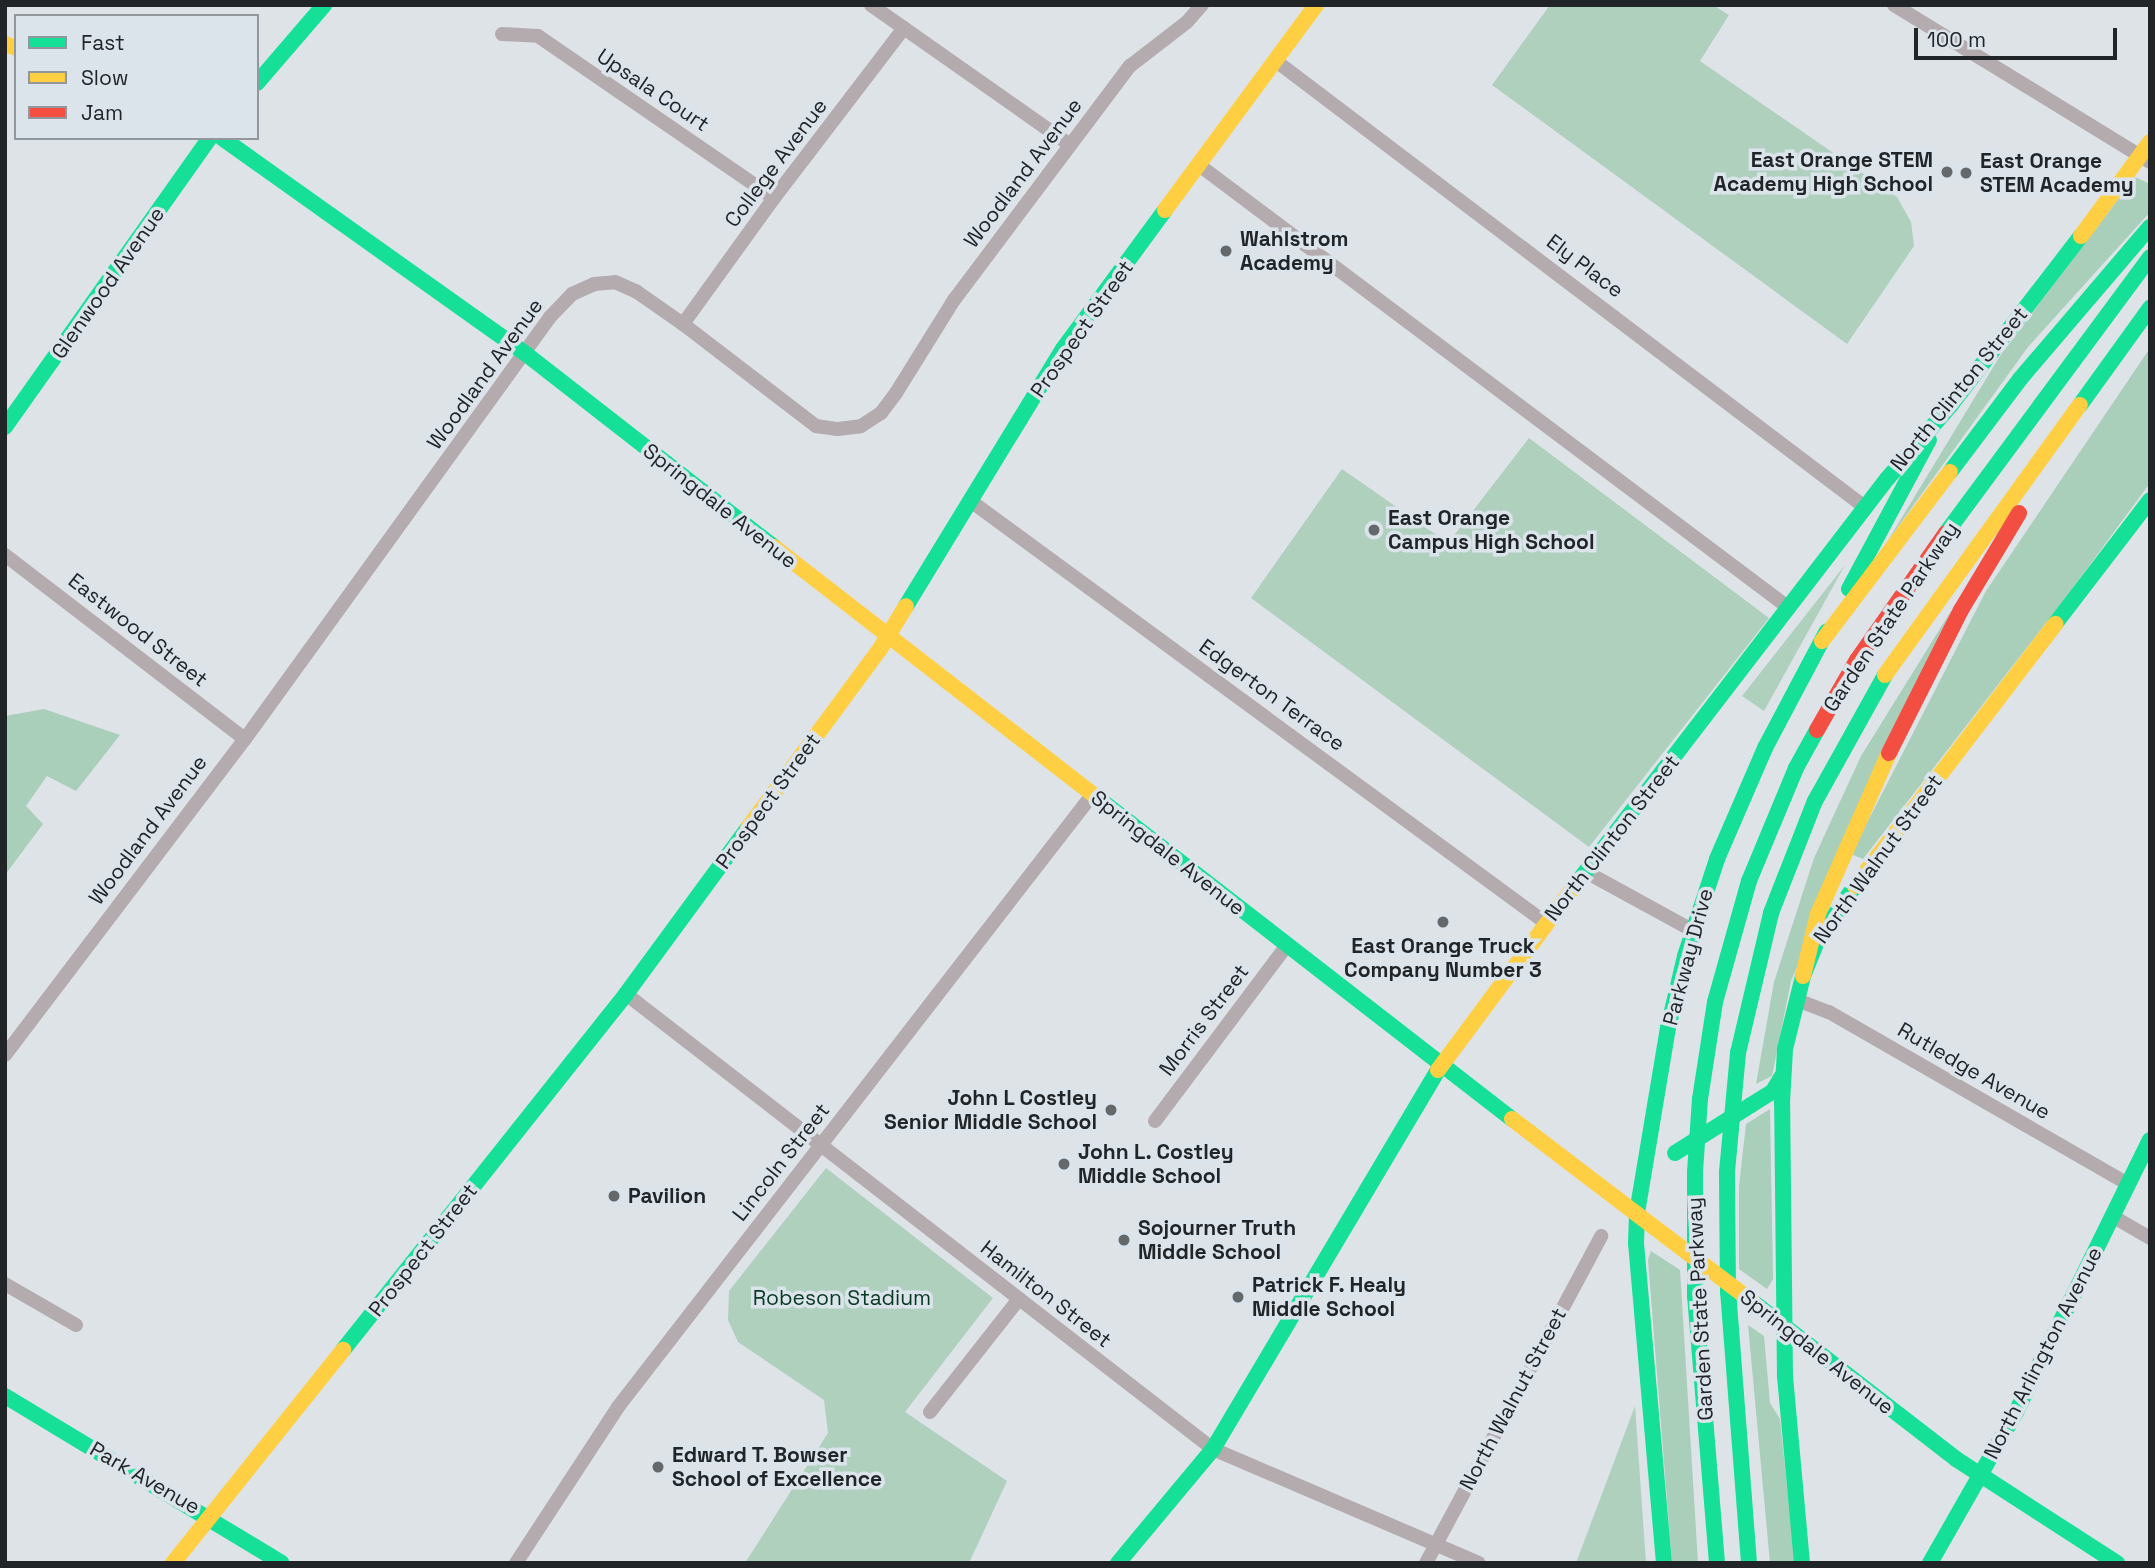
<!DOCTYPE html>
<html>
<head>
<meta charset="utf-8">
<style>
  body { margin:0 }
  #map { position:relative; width:2155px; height:1568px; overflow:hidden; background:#dee3e8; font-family:"Space Grotesk",sans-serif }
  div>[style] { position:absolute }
  .green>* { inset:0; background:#aed0bd }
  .forest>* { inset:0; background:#a9ceb9 }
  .street>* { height:14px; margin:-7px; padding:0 7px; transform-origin:7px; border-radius:7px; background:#b4abaf }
  .fast>* { height:16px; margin:-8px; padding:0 8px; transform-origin:8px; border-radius:8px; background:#16e098 }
  .slow>* { height:16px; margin:-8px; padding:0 8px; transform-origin:8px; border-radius:8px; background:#ffcf43 }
  .jam>* { height:16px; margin:-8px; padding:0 8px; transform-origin:8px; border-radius:8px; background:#f24e42 }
  .fast-bridge>* { height:16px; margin:-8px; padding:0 8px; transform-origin:8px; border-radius:8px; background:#16e098 }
  .slow-bridge>* { height:16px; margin:-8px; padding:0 8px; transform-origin:8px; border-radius:8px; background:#ffcf43 }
  .dots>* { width:19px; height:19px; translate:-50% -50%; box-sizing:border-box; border:4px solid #dbe3eb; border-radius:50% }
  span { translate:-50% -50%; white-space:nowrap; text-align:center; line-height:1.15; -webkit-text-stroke:7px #dbe3eb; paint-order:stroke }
  .street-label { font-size:21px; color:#222528 }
  .poi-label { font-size:21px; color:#222528; font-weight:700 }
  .right { translate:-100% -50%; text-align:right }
  .left { translate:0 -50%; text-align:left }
  .park-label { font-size:21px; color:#06391f }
  .frame { position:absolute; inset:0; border:7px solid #222528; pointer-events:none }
  .legend { position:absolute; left:14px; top:14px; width:245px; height:126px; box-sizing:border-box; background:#dbe3eb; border:2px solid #91979d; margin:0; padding:9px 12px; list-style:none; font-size:21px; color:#222528 }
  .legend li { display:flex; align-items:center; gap:14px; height:35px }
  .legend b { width:35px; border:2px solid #91979d }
  .scale { position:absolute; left:1914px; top:28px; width:203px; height:32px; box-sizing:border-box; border:4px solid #222528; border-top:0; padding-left:9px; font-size:21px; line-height:24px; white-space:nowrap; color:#222528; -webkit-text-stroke:5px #dbe3eb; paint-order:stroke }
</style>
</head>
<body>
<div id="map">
  <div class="green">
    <i style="clip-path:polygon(1550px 5px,1713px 5px,1729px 15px,1700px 61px,1897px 197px,1911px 222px,1914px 246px,1847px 344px,1492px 85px)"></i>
    <i style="clip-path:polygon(1529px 438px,1769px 618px,1589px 847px,1251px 598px,1342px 469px,1448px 543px)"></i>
    <i style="clip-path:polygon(1845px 565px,1764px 711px,1742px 696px)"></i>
    <i style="clip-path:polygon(826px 1168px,993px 1298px,905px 1412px,1007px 1481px,969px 1563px,745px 1563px,828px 1433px,824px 1400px,738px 1342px,728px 1320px,729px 1291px)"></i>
    <i style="clip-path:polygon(1635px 1406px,1646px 1563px,1576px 1563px)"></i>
  </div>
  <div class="forest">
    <i style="clip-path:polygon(2135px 177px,2150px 184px,2150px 212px,2028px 347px,1887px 542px,2000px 356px)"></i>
    <i style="clip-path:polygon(2150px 348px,2150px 483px,2066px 597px,1863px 859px,1851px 854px,1986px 591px)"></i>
    <i style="clip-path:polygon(1951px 611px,1791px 981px,1772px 1076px,1756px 1084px,1774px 982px,1814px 858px,1861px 756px)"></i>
    <i style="clip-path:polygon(44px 709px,120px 735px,76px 791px,47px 776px,26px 806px,43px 824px,5px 875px,5px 716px)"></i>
    <i style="clip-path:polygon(1770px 1109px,1773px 1279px,1767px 1289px,1739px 1269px,1739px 1186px,1746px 1124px)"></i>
    <i style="clip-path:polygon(1651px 1251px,1680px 1270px,1698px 1563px,1672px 1563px,1648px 1260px)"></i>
    <i style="clip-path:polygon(1748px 1325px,1764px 1336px,1770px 1403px,1780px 1419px,1795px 1563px,1770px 1563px)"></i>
  </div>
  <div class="street">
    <i style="left:871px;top:5px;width:243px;rotate:35.1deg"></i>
    <i style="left:1894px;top:5px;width:300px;rotate:31.5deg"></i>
    <i style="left:502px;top:34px;width:36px;rotate:3deg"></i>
    <i style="left:538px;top:36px;width:286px;rotate:34.5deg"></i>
    <i style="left:1276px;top:61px;width:740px;rotate:37.15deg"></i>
    <i style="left:1199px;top:165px;width:738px;rotate:36.9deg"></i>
    <i style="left:683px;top:324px;width:155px;rotate:-54.2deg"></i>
    <i style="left:774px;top:198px;width:214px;rotate:-52.6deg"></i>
    <i style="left:972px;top:502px;width:712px;rotate:36.26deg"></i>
    <i style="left:5px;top:555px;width:302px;rotate:37.5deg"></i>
    <i style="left:1586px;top:872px;width:121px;rotate:28.7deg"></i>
    <i style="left:626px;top:994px;width:743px;rotate:37.78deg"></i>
    <i style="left:1213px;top:1449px;width:289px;rotate:23.2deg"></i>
    <i style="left:1797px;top:1000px;width:34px;rotate:21deg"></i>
    <i style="left:1829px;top:1012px;width:345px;rotate:29.9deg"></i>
    <i style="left:5px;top:1055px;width:397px;rotate:-52.8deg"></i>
    <i style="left:245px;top:739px;width:521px;rotate:-54.14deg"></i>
    <i style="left:550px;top:317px;width:32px;rotate:-46deg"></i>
    <i style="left:572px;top:294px;width:24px;rotate:-24deg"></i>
    <i style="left:594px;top:284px;width:21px;rotate:-5deg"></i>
    <i style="left:615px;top:282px;width:24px;rotate:24deg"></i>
    <i style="left:637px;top:292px;width:56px;rotate:34.8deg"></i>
    <i style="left:683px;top:324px;width:168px;rotate:37.5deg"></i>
    <i style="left:816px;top:426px;width:22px;rotate:8deg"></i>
    <i style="left:838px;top:429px;width:23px;rotate:-7deg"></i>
    <i style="left:861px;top:426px;width:24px;rotate:-33deg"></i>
    <i style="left:881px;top:413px;width:25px;rotate:-53deg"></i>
    <i style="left:896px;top:393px;width:110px;rotate:-58.1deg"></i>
    <i style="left:954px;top:300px;width:293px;rotate:-53.1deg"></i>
    <i style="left:1130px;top:66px;width:72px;rotate:-37.7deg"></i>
    <i style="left:1187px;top:22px;width:23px;rotate:-49deg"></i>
    <i style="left:1155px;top:1121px;width:220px;rotate:-53.1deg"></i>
    <i style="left:2112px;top:1216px;width:44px;rotate:30.1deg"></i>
    <i style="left:5px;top:1284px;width:82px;rotate:30deg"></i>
    <i style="left:930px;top:1412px;width:144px;rotate:-51.8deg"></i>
    <i style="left:516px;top:1563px;width:186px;rotate:-56.8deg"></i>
    <i style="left:618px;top:1407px;width:774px;rotate:-52.24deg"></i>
    <i style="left:1426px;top:1563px;width:371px;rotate:-61.8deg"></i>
  </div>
  <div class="fast">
    <i style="left:257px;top:83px;width:103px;rotate:-49.3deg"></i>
    <i style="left:222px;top:138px;width:373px;rotate:35.4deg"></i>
    <i style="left:526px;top:354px;width:314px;rotate:37.9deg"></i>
    <i style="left:2080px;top:405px;width:120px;rotate:-54.2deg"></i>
    <i style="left:5px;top:427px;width:354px;rotate:-54.7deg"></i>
    <i style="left:1950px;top:472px;width:116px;rotate:-53deg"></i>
    <i style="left:2020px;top:379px;width:200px;rotate:-49.5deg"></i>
    <i style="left:1946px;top:533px;width:343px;rotate:-53.5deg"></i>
    <i style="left:1849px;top:589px;width:169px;rotate:-61.8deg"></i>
    <i style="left:906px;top:606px;width:301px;rotate:-58.6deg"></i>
    <i style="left:1063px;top:349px;width:172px;rotate:-53.7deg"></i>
    <i style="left:2055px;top:624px;width:156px;rotate:-52.5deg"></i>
    <i style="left:1103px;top:802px;width:517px;rotate:37.78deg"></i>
    <i style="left:1573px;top:888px;width:516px;rotate:-52.49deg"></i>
    <i style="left:1887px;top:479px;width:96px;rotate:-49.2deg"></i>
    <i style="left:1950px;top:406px;width:215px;rotate:-52.4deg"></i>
    <i style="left:1751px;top:1105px;width:26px;rotate:-32deg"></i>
    <i style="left:1773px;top:1091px;width:17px;rotate:-59deg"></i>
    <i style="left:1753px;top:1302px;width:257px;rotate:37.7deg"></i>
    <i style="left:1956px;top:1459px;width:192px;rotate:32.9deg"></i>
    <i style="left:343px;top:1350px;width:455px;rotate:-51.5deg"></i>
    <i style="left:626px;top:994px;width:206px;rotate:-53.7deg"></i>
    <i style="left:5px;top:1396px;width:323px;rotate:31.1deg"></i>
    <i style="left:1118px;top:1563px;width:148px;rotate:-50.2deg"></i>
    <i style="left:1213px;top:1449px;width:441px;rotate:-59.3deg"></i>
    <i style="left:1664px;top:1563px;width:321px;rotate:-95deg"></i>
    <i style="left:1636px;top:1243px;width:30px;rotate:-88deg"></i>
    <i style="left:1637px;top:1213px;width:188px;rotate:-80.5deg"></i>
    <i style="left:1668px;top:1028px;width:74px;rotate:-76.7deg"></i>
    <i style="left:1685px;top:956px;width:102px;rotate:-71.7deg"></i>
    <i style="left:1717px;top:859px;width:121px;rotate:-66.6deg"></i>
    <i style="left:1765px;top:748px;width:132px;rotate:-62.1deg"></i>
    <i style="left:1717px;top:1563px;width:267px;rotate:-94.7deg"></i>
    <i style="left:1695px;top:1297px;width:125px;rotate:-90deg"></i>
    <i style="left:1695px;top:1172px;width:73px;rotate:-86.1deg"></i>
    <i style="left:1700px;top:1099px;width:98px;rotate:-81.2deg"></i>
    <i style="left:1715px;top:1002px;width:126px;rotate:-74.3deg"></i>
    <i style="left:1749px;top:881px;width:122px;rotate:-67.4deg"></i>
    <i style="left:1796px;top:768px;width:43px;rotate:-61.1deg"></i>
    <i style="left:1749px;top:1563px;width:271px;rotate:-94.4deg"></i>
    <i style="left:1728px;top:1293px;width:121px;rotate:-90.5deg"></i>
    <i style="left:1727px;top:1172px;width:120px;rotate:-84.7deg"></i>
    <i style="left:1738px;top:1053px;width:144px;rotate:-76.7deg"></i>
    <i style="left:1771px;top:913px;width:120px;rotate:-68.6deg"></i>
    <i style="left:1815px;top:801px;width:144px;rotate:-60.9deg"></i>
    <i style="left:1802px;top:1563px;width:187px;rotate:-95.2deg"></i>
    <i style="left:1785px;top:1377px;width:274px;rotate:-90.6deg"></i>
    <i style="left:1782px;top:1103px;width:54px;rotate:-86.8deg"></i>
    <i style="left:1785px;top:1049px;width:75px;rotate:-76.1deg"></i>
    <i style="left:1803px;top:976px;width:40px;rotate:-68deg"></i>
    <i style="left:1818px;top:939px;width:65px;rotate:-55.1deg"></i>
    <i style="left:1930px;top:1563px;width:174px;rotate:-60.3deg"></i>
    <i style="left:2016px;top:1412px;width:303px;rotate:-63.8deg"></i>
  </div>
  <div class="slow">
    <i style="left:5px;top:44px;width:12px;rotate:20deg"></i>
    <i style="left:1165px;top:210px;width:255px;rotate:-53.6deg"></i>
    <i style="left:2081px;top:236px;width:117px;rotate:-53.7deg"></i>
    <i style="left:774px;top:547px;width:416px;rotate:37.8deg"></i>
    <i style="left:1822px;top:641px;width:212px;rotate:-52.9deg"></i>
    <i style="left:1885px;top:675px;width:333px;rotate:-54.2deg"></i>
    <i style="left:748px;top:828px;width:222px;rotate:-53.6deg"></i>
    <i style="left:880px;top:649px;width:50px;rotate:-58.8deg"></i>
    <i style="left:1855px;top:886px;width:330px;rotate:-52.6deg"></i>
    <i style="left:1803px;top:976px;width:64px;rotate:-76.4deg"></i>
    <i style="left:1818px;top:914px;width:176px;rotate:-66.2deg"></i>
    <i style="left:1438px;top:1070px;width:227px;rotate:-53.4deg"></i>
    <i style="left:1512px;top:1119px;width:195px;rotate:37.3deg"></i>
    <i style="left:173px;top:1563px;width:273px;rotate:-51.4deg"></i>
  </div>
  <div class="jam">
    <i style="left:1817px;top:730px;width:81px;rotate:-60.3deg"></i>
    <i style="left:1857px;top:660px;width:155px;rotate:-55deg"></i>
    <i style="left:1889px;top:753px;width:160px;rotate:-63.3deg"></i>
    <i style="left:1961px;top:610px;width:113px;rotate:-59.1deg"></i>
  </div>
  <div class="fast-bridge">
    <i style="left:1675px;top:1153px;width:90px;rotate:-32.3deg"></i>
  </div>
  <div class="slow-bridge">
    <i style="left:1667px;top:1237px;width:108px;rotate:37.1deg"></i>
  </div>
  <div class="dots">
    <i style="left:1947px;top:172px;background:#64686b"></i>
    <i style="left:1966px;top:173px;background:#64686b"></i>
    <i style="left:1226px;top:251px;background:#64686b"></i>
    <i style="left:1374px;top:530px;background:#64686b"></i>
    <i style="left:1443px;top:922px;background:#64686b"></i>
    <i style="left:1111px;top:1110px;background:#64686b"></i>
    <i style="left:1064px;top:1164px;background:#64686b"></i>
    <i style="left:614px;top:1196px;background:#64686b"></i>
    <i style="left:1124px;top:1240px;background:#64686b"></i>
    <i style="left:1238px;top:1297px;background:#64686b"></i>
    <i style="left:658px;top:1467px;background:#64686b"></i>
  </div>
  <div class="street-label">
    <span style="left:653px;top:90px;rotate:34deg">Upsala Court</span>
    <span style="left:776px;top:163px;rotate:-53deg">College Avenue</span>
    <span style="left:1023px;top:173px;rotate:-53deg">Woodland Avenue</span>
    <span style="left:1585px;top:266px;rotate:37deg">Ely Place</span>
    <span style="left:108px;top:283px;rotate:-55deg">Glenwood Avenue</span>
    <span style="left:1082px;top:329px;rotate:-55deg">Prospect Street</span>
    <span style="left:485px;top:374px;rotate:-54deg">Woodland Avenue</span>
    <span style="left:1959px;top:389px;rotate:-51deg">North Clinton Street</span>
    <span style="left:720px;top:506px;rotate:38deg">Springdale Avenue</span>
    <span style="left:1891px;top:617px;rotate:-56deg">Garden State Parkway</span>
    <span style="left:138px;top:630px;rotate:38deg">Eastwood Street</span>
    <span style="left:1272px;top:695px;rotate:36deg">Edgerton Terrace</span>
    <span style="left:768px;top:801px;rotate:-54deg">Prospect Street</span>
    <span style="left:148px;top:830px;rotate:-53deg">Woodland Avenue</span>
    <span style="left:1612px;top:838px;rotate:-52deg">North Clinton Street</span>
    <span style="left:1168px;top:853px;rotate:38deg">Springdale Avenue</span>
    <span style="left:1878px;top:859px;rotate:-54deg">North Walnut Street</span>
    <span style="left:1688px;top:957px;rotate:-75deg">Parkway Drive</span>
    <span style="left:1204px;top:1020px;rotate:-53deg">Morris Street</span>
    <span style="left:1974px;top:1071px;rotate:30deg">Rutledge Avenue</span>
    <span style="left:781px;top:1162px;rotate:-52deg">Lincoln Street</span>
    <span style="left:423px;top:1250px;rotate:-52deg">Prospect Street</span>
    <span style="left:1046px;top:1294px;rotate:38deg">Hamilton Street</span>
    <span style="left:1700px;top:1309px;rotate:-93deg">Garden State Parkway</span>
    <span style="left:1817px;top:1352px;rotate:38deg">Springdale Avenue</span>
    <span style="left:2043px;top:1353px;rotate:-63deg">North Arlington Avenue</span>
    <span style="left:1513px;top:1399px;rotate:-62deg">North Walnut Street</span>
    <span style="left:145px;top:1478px;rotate:30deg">Park Avenue</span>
  </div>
  <div class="poi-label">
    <span class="right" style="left:1933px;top:172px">East Orange STEM<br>Academy High School</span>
    <span class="left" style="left:1980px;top:173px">East Orange<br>STEM Academy</span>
    <span class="left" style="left:1240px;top:251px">Wahlstrom<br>Academy</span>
    <span class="left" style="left:1388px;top:530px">East Orange<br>Campus High School</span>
    <span style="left:1443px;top:958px">East Orange Truck<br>Company Number 3</span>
    <span class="right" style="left:1097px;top:1110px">John L Costley<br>Senior Middle School</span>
    <span class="left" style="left:1078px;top:1164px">John L. Costley<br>Middle School</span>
    <span class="left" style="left:628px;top:1196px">Pavilion</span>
    <span class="left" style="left:1138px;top:1240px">Sojourner Truth<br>Middle School</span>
    <span class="left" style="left:1252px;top:1297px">Patrick F. Healy<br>Middle School</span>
    <span class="left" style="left:672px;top:1467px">Edward T. Bowser<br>School of Excellence</span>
  </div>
  <div class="park-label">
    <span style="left:842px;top:1298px">Robeson Stadium</span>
  </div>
  <div class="frame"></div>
  <ul class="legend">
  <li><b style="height:9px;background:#16e098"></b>Fast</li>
  <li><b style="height:9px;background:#ffcf43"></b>Slow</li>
  <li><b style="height:9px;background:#f24e42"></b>Jam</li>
  </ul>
  <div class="scale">100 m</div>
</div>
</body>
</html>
